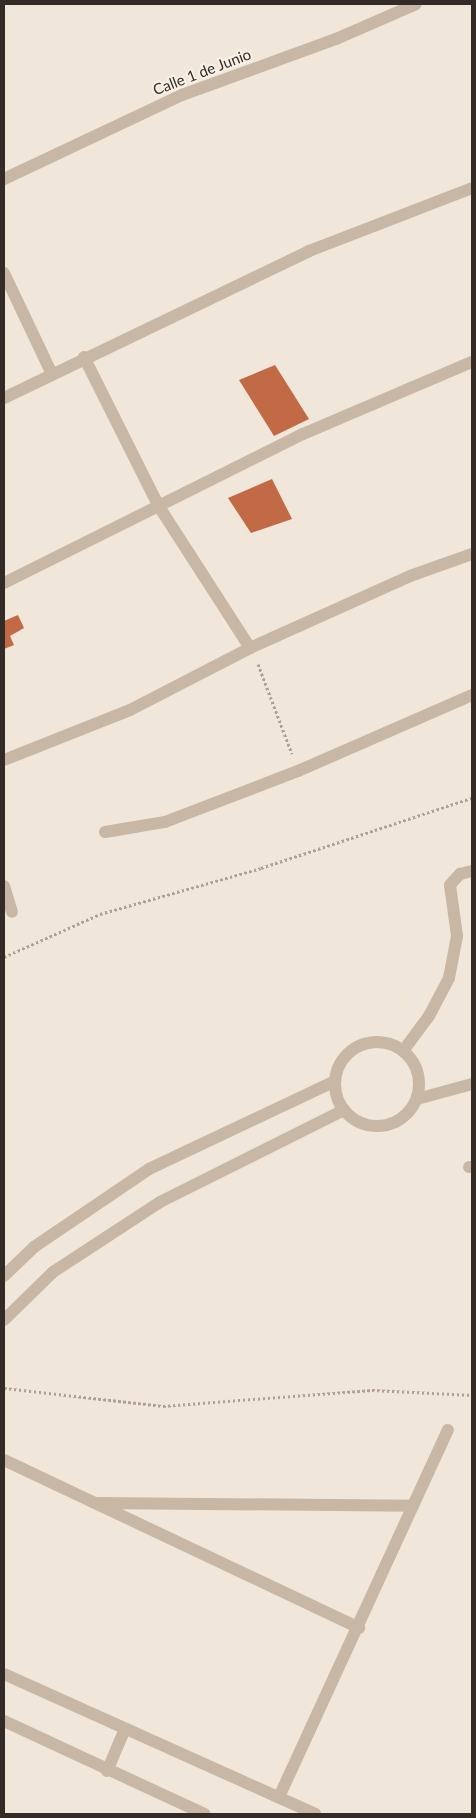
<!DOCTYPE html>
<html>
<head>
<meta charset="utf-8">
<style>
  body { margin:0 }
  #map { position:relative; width:476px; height:1818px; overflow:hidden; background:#f0e6d9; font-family:Lato,sans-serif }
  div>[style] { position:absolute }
  .building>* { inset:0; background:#c26945 }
  .path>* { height:3px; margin-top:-1.5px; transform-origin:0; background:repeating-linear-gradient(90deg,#b3a190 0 2.5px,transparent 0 5px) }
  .minor>* { height:12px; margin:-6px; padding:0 6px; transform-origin:6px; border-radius:6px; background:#c8b7a5 }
  .minor>.ring { margin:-6px; padding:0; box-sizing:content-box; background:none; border:12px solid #c8b7a5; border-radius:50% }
  span { translate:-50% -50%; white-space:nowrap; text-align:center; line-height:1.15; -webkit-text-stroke:4.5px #f8f0e5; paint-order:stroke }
  .street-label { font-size:15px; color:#342b26 }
  .frame { position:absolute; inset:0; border:5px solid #342b26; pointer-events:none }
</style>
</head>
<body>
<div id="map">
  <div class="building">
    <i style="clip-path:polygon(275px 365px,309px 419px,274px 436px,239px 380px)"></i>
    <i style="clip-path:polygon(272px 479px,292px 519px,251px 533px,228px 498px)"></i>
    <i style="clip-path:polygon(18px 615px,24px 628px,10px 636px,14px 645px,4px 649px,4px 621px)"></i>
  </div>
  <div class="path">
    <i style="left:258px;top:664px;width:96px;rotate:69.3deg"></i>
    <i style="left:4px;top:957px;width:105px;rotate:-24.1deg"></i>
    <i style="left:100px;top:914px;width:167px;rotate:-15.9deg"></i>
    <i style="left:261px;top:868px;width:222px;rotate:-18.4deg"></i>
    <i style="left:4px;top:1388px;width:160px;rotate:6.5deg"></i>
    <i style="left:163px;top:1406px;width:210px;rotate:-4.4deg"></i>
    <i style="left:372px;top:1390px;width:100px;rotate:2.9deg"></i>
  </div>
  <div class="minor">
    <i style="left:4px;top:179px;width:197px;rotate:-25.3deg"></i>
    <i style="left:182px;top:95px;width:164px;rotate:-20deg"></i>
    <i style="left:336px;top:39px;width:87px;rotate:-23.6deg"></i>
    <i style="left:4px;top:273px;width:110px;rotate:64.6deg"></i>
    <i style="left:84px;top:357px;width:165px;rotate:63.4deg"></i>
    <i style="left:158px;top:505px;width:170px;rotate:57.2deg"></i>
    <i style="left:4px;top:398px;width:339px;rotate:-25.7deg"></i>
    <i style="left:309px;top:251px;width:175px;rotate:-21.1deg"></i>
    <i style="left:4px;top:583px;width:334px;rotate:-26.5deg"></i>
    <i style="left:303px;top:434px;width:184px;rotate:-23.1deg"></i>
    <i style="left:4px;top:760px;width:136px;rotate:-21.6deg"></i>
    <i style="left:130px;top:710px;width:135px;rotate:-27.3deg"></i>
    <i style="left:250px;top:648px;width:175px;rotate:-24.2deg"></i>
    <i style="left:410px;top:576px;width:66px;rotate:-19.5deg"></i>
    <i style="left:105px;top:832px;width:61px;rotate:-9.5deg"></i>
    <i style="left:165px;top:822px;width:142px;rotate:-21deg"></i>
    <i style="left:298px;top:771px;width:190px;rotate:-23.6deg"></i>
    <i style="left:4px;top:886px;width:27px;rotate:73deg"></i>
    <i class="ring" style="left:335px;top:1042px;width:72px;height:72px"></i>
    <i style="left:403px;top:1051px;width:44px;rotate:-53.4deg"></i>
    <i style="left:429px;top:1016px;width:43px;rotate:-62.2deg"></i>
    <i style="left:449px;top:978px;width:43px;rotate:-79.2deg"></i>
    <i style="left:457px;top:936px;width:51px;rotate:-97.8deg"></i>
    <i style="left:450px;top:885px;width:15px;rotate:-48deg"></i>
    <i style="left:460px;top:874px;width:12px;rotate:-14deg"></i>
    <i style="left:417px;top:1099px;width:57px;rotate:-15.3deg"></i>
    <i style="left:469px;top:1167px;width:3px"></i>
    <i style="left:4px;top:1276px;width:42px;rotate:-44deg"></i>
    <i style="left:34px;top:1247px;width:139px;rotate:-34.1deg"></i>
    <i style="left:149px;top:1169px;width:206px;rotate:-25.3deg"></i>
    <i style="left:4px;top:1320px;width:69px;rotate:-44.4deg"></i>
    <i style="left:53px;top:1272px;width:128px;rotate:-33.2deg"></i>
    <i style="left:160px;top:1202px;width:206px;rotate:-26.6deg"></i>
    <i style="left:4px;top:1460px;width:393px;rotate:25.3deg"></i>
    <i style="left:98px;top:1503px;width:315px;rotate:0.5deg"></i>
    <i style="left:4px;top:1674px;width:341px;rotate:24.2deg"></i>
    <i style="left:4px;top:1721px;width:221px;rotate:24.9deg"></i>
    <i style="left:107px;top:1771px;width:46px;rotate:-66.8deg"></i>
    <i style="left:279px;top:1797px;width:404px;rotate:-65.3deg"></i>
  </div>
  <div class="street-label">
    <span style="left:202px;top:72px;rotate:-21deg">Calle 1 de Junio</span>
  </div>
  <div class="frame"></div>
</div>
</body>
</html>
